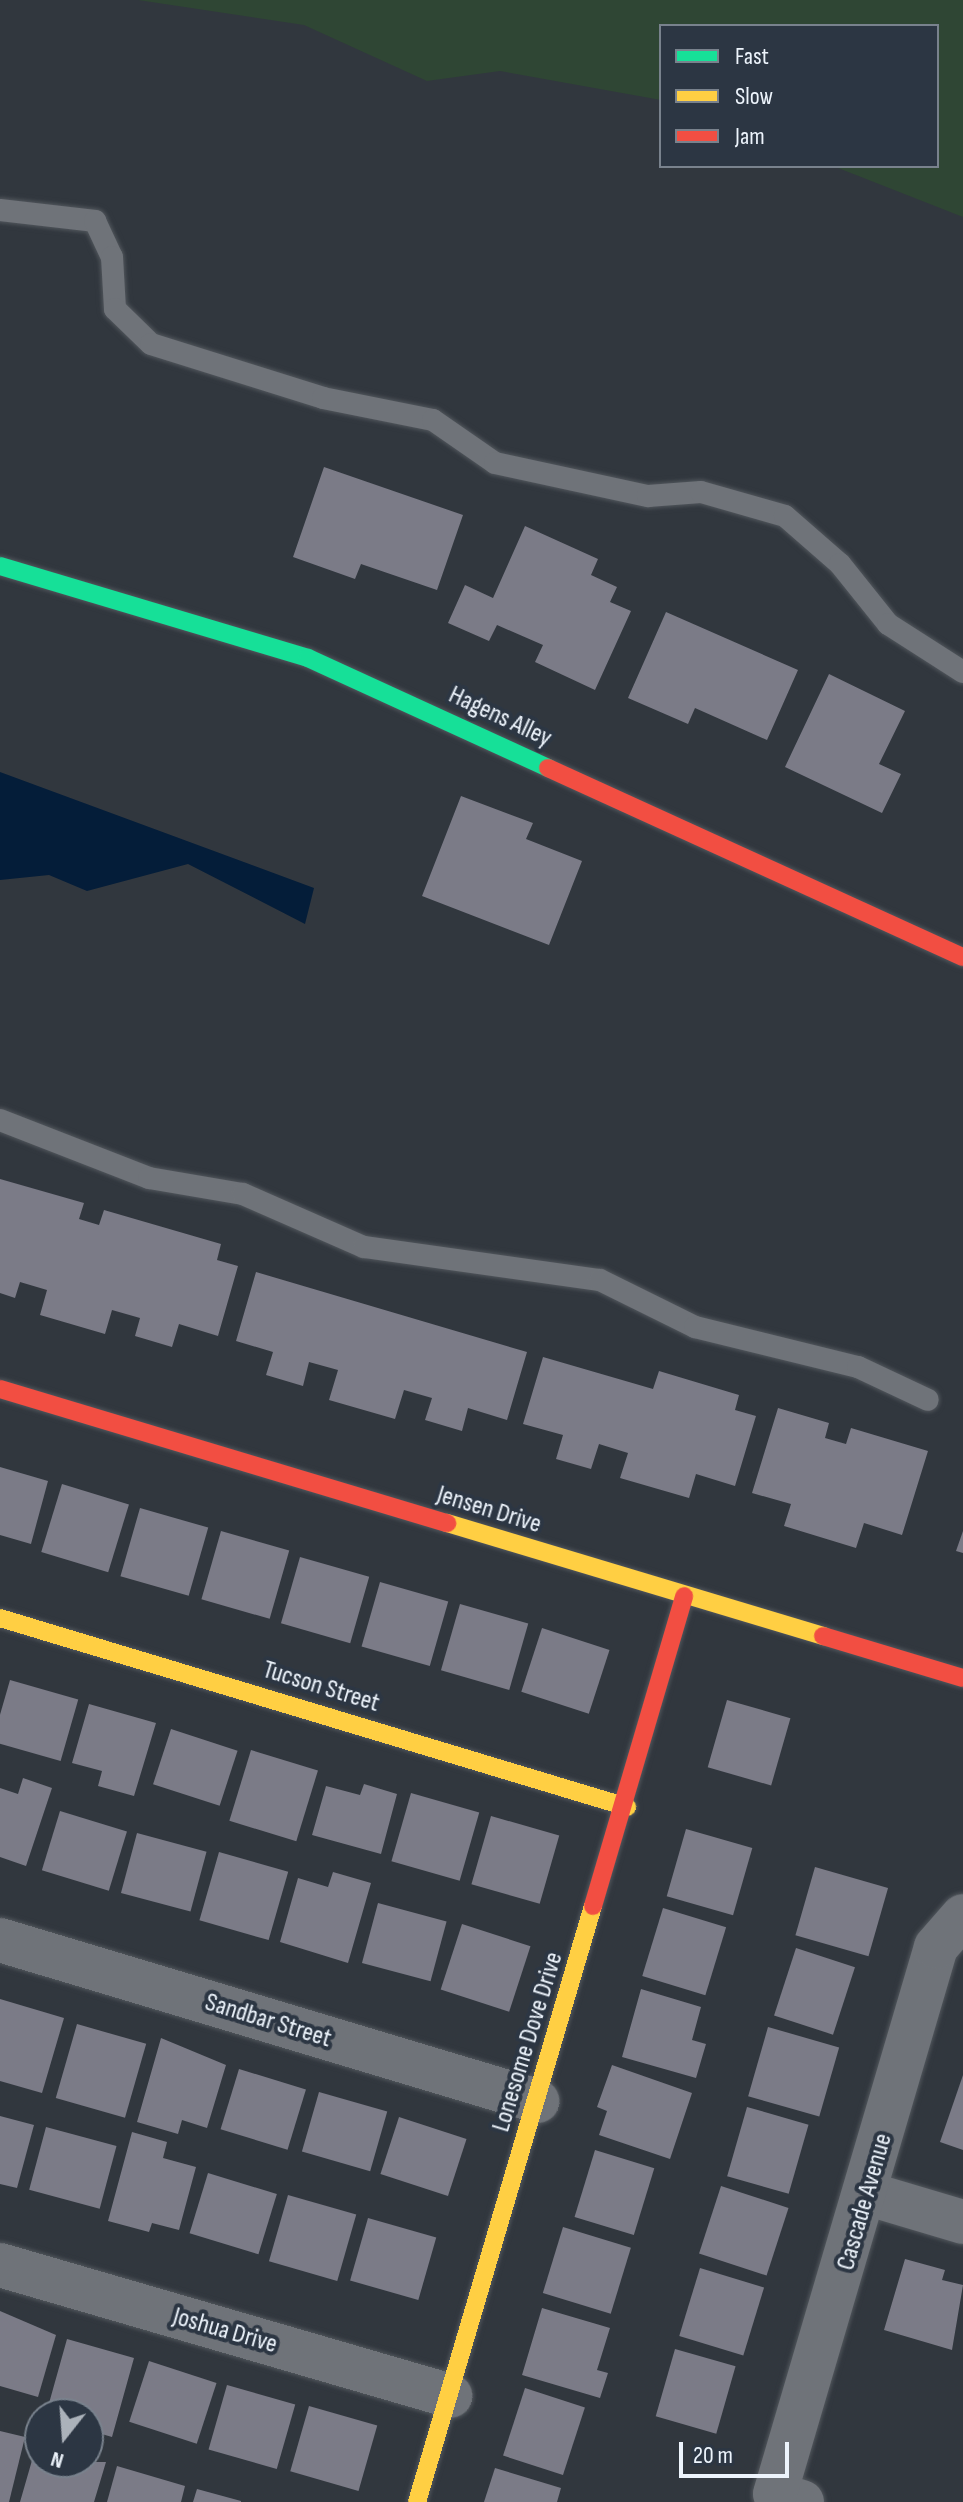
<!DOCTYPE html>
<html>
<head>
<meta charset="utf-8">
<style>
  body { margin:0 }
  #map { position:relative; width:963px; height:2502px; overflow:hidden; background:#31373e; font-family:"Sofia Sans Condensed",sans-serif }
  div>[style] { position:absolute }
  .green>* { inset:0; background:#2f4634 }
  .water>* { inset:0; background:#041d39 }
  .building>* { inset:0; background:#7b7b87; transform-origin:0 0 }
  .roads { filter:drop-shadow(0 0 2px #51565c) drop-shadow(0 0 2px #51565c) }
  .lane>* { height:22px; margin:-11px; padding:0 11px; transform-origin:11px; border-radius:11px; background:#6f7379 }
  .street>* { height:44px; margin:-22px; padding:0 22px; transform-origin:22px; border-radius:22px; background:#6f7379 }
  .fast>* { height:18px; margin:-9px; padding:0 9px; transform-origin:9px; border-radius:9px; background:#16e098 }
  .slow>* { height:18px; margin:-9px; padding:0 9px; transform-origin:9px; border-radius:9px; background:#ffcf43 }
  .jam>* { height:18px; margin:-9px; padding:0 9px; transform-origin:9px; border-radius:9px; background:#f24e42 }
  span { translate:-50% -50%; white-space:nowrap; text-align:center; line-height:1.15; -webkit-text-stroke:8px #2c3643; paint-order:stroke }
  .street-label { font-size:26px; color:#edf4fc }
  .legend { position:absolute; left:659px; top:24px; width:280px; height:144px; box-sizing:border-box; background:#2c3643; border:2px solid #79828d; margin:0; padding:10px 14px; list-style:none; font-size:24px; color:#edf4fc }
  .legend li { display:flex; align-items:center; gap:16px; height:40px }
  .legend b { width:40px; border:2px solid #79828d }
  .north { position:absolute; left:24px; top:2398px; width:80px; height:80px; box-sizing:border-box; background:#2c3643; border:2px solid #79828d; border-radius:50%; rotate:197deg; font-size:22px; font-weight:700; line-height:32px; text-align:center; color:#edf4fc }
  .north::after { content:''; display:block; margin:auto; width:28px; height:36px; background:#abb2ba; clip-path:polygon(50% 0,100% 100%,50% 72%,0 100%) }
  .scale { position:absolute; left:679px; top:2442px; width:110px; height:36px; box-sizing:border-box; border:4px solid #edf4fc; border-top:0; padding-left:10px; font-size:24px; line-height:28px; white-space:nowrap; color:#edf4fc; -webkit-text-stroke:6px #2c3643; paint-order:stroke }
</style>
</head>
<body>
<div id="map">
  <div class="green">
    <i style="clip-path:polygon(138px 0,963px 0,963px 217px,833px 166px,937px 166px,937px 26px,661px 26px,661px 100px,500px 71px,427px 81px,304px 25px)"></i>
  </div>
  <div class="water">
    <i style="clip-path:polygon(0 772px,314px 888px,305px 924px,188px 864px,87px 891px,49px 875px,0 880px)"></i>
  </div>
  <div class="building">
    <i style="clip-path:polygon(324px 467px,463px 515px,437px 590px,361px 564px,355px 579px,293px 557px)"></i>
    <i style="clip-path:polygon(525px 526px,598px 559px,591px 575px,617px 587px,610px 602px,631px 611px,595px 690px,535px 662px,543px 645px,497px 625px,489px 641px,448px 623px,465px 585px,493px 598px)"></i>
    <i style="clip-path:polygon(666px 612px,798px 670px,767px 740px,695px 708px,688px 724px,628px 698px)"></i>
    <i style="clip-path:polygon(829px 674px,905px 711px,879px 764px,901px 774px,882px 813px,785px 767px)"></i>
    <i style="clip-path:polygon(461px 796px,533px 823px,526px 839px,582px 861px,549px 945px,422px 896px)"></i>
    <i style="clip-path:polygon(0 1179px,84px 1203px,79px 1219px,99px 1225px,104px 1210px,221px 1244px,217px 1260px,238px 1266px,218px 1336px,179px 1324px,172px 1347px,135px 1336px,140px 1318px,112px 1310px,105px 1334px,40px 1315px,47px 1290px,20px 1282px,15px 1298px,0 1293px)"></i>
    <i style="clip-path:polygon(256px 1272px,527px 1352px,507px 1420px,468px 1408px,462px 1431px,425px 1420px,432px 1398px,404px 1390px,395px 1419px,329px 1400px,338px 1370px,309px 1362px,303px 1386px,266px 1375px,273px 1352px,236px 1341px)"></i>
    <i style="clip-path:polygon(543px 1357px,653px 1389px,659px 1371px,739px 1395px,735px 1410px,756px 1416px,735px 1486px,696px 1474px,689px 1498px,620px 1478px,628px 1453px,599px 1444px,591px 1469px,556px 1459px,563px 1435px,523px 1424px)"></i>
    <i style="clip-path:polygon(778px 1408px,829px 1423px,825px 1438px,846px 1444px,851px 1428px,928px 1451px,902px 1535px,864px 1523px,856px 1548px,784px 1526px,791px 1504px,752px 1493px)"></i>
    <i style="clip-path:polygon(0 1467px,48px 1481px,31px 1544px,0 1535px)"></i>
    <i style="left:62px;top:1484px;width:70px;height:71px;rotate:17deg"></i>
    <i style="left:140px;top:1508px;width:71px;height:71px;rotate:16deg"></i>
    <i style="left:221px;top:1531px;width:71px;height:71px;rotate:16deg"></i>
    <i style="clip-path:polygon(963px 1531px,963px 1553px,956px 1551px)"></i>
    <i style="left:300px;top:1557px;width:72px;height:69px;rotate:16deg"></i>
    <i style="left:380px;top:1582px;width:71px;height:67px;rotate:16deg"></i>
    <i style="left:460px;top:1604px;width:71px;height:69px;rotate:16deg"></i>
    <i style="left:542px;top:1628px;width:71px;height:67px;rotate:18deg"></i>
    <i style="left:10px;top:1680px;width:71px;height:64px;rotate:16deg"></i>
    <i style="left:727px;top:1700px;width:66px;height:70px;rotate:16deg"></i>
    <i style="clip-path:polygon(89px 1704px,156px 1723px,134px 1796px,98px 1786px,102px 1771px,72px 1763px)"></i>
    <i style="left:171px;top:1729px;width:70px;height:58px;rotate:18deg"></i>
    <i style="left:251px;top:1750px;width:70px;height:74px;rotate:17deg"></i>
    <i style="clip-path:polygon(23px 1778px,52px 1788px,26px 1866px,0 1857px,0 1788px,18px 1794px)"></i>
    <i style="clip-path:polygon(364px 1784px,397px 1794px,381px 1854px,312px 1835px,326px 1786px,360px 1795px)"></i>
    <i style="left:411px;top:1793px;width:71px;height:71px;rotate:16deg"></i>
    <i style="left:60px;top:1811px;width:70px;height:62px;rotate:17deg"></i>
    <i style="left:491px;top:1816px;width:71px;height:71px;rotate:16deg"></i>
    <i style="left:686px;top:1829px;width:69px;height:70px;rotate:16deg"></i>
    <i style="left:137px;top:1833px;width:72px;height:62px;rotate:15deg"></i>
    <i style="left:219px;top:1852px;width:72px;height:71px;rotate:16deg"></i>
    <i style="left:815px;top:1867px;width:76px;height:71px;rotate:16deg"></i>
    <i style="clip-path:polygon(333px 1872px,371px 1883px,348px 1963px,280px 1942px,298px 1878px,328px 1887px)"></i>
    <i style="left:378px;top:1903px;width:71px;height:62px;rotate:15deg"></i>
    <i style="left:663px;top:1908px;width:66px;height:71px;rotate:17deg"></i>
    <i style="left:462px;top:1924px;width:72px;height:69px;rotate:18deg"></i>
    <i style="left:796px;top:1948px;width:62px;height:71px;rotate:18deg"></i>
    <i style="clip-path:polygon(641px 1989px,701px 2007px,692px 2040px,706px 2044px,696px 2078px,622px 2057px)"></i>
    <i style="clip-path:polygon(0 1999px,64px 2018px,42px 2093px,0 2081px)"></i>
    <i style="left:77px;top:2024px;width:72px;height:77px;rotate:16deg"></i>
    <i style="left:768px;top:2027px;width:74px;height:72px;rotate:16deg"></i>
    <i style="clip-path:polygon(161px 2038px,226px 2065px,207px 2128px,182px 2120px,178px 2134px,137px 2122px)"></i>
    <i style="clip-path:polygon(612px 2065px,692px 2093px,670px 2159px,599px 2135px,607px 2111px,597px 2107px)"></i>
    <i style="left:239px;top:2069px;width:70px;height:63px;rotate:17deg"></i>
    <i style="clip-path:polygon(963px 2075px,963px 2150px,940px 2142px)"></i>
    <i style="left:319px;top:2092px;width:71px;height:62px;rotate:16deg"></i>
    <i style="left:747px;top:2107px;width:64px;height:72px;rotate:16deg"></i>
    <i style="clip-path:polygon(0 2116px,34px 2125px,17px 2188px,0 2184px)"></i>
    <i style="left:399px;top:2117px;width:71px;height:60px;rotate:18deg"></i>
    <i style="left:46px;top:2127px;width:73px;height:65px;rotate:15deg"></i>
    <i style="clip-path:polygon(132px 2132px,167px 2142px,163px 2158px,196px 2167px,179px 2230px,152px 2223px,149px 2232px,108px 2221px)"></i>
    <i style="left:595px;top:2150px;width:62px;height:70px;rotate:17deg"></i>
    <i style="left:208px;top:2173px;width:72px;height:63px;rotate:17deg"></i>
    <i style="left:721px;top:2186px;width:71px;height:71px;rotate:18deg"></i>
    <i style="left:288px;top:2195px;width:71px;height:69px;rotate:16deg"></i>
    <i style="left:368px;top:2218px;width:71px;height:65px;rotate:16deg"></i>
    <i style="left:563px;top:2227px;width:71px;height:69px;rotate:17deg"></i>
    <i style="clip-path:polygon(905px 2259px,945px 2270px,942px 2280px,963px 2285px,952px 2350px,884px 2330px)"></i>
    <i style="left:700px;top:2268px;width:67px;height:71px;rotate:17deg"></i>
    <i style="clip-path:polygon(542px 2308px,610px 2328px,597px 2370px,608px 2373px,600px 2398px,522px 2375px)"></i>
    <i style="clip-path:polygon(0 2311px,56px 2335px,38px 2397px,0 2386px)"></i>
    <i style="clip-path:polygon(67px 2339px,134px 2358px,112px 2437px,88px 2430px,88px 2414px,46px 2414px)"></i>
    <i style="left:675px;top:2349px;width:63px;height:70px;rotate:16deg"></i>
    <i style="left:149px;top:2361px;width:71px;height:64px;rotate:18deg"></i>
    <i style="left:227px;top:2385px;width:71px;height:67px;rotate:16deg"></i>
    <i style="left:525px;top:2388px;width:63px;height:71px;rotate:18deg"></i>
    <i style="left:309px;top:2406px;width:71px;height:68px;rotate:16deg"></i>
    <i style="clip-path:polygon(0 2431px,25px 2437px,9px 2502px,0 2502px)"></i>
    <i style="clip-path:polygon(37px 2443px,40px 2462px,106px 2462px,94px 2502px,20px 2502px)"></i>
    <i style="clip-path:polygon(117px 2466px,185px 2486px,181px 2502px,107px 2502px)"></i>
    <i style="clip-path:polygon(495px 2468px,561px 2488px,557px 2502px,484px 2502px)"></i>
    <i style="clip-path:polygon(197px 2489px,241px 2501px,241px 2502px,193px 2502px)"></i>
  </div>
  <div class="roads">
    <div class="lane">
      <i style="left:0;top:210px;width:96px;rotate:6.6deg"></i>
      <i style="left:95px;top:221px;width:40px;rotate:65deg"></i>
      <i style="left:112px;top:257px;width:52px;rotate:86.7deg"></i>
      <i style="left:115px;top:309px;width:50px;rotate:44.2deg"></i>
      <i style="left:151px;top:344px;width:180px;rotate:17.4deg"></i>
      <i style="left:323px;top:398px;width:112px;rotate:11.3deg"></i>
      <i style="left:433px;top:420px;width:75px;rotate:34.7deg"></i>
      <i style="left:495px;top:463px;width:157px;rotate:12.2deg"></i>
      <i style="left:648px;top:496px;width:53px;rotate:-4.3deg"></i>
      <i style="left:701px;top:492px;width:87px;rotate:15.9deg"></i>
      <i style="left:785px;top:516px;width:73px;rotate:41.1deg"></i>
      <i style="left:840px;top:564px;width:77px;rotate:51.3deg"></i>
      <i style="left:888px;top:624px;width:89px;rotate:32.6deg"></i>
      <i style="left:0;top:1120px;width:160px;rotate:21.3deg"></i>
      <i style="left:149px;top:1178px;width:95px;rotate:9.7deg"></i>
      <i style="left:243px;top:1194px;width:132px;rotate:23.7deg"></i>
      <i style="left:364px;top:1247px;width:238px;rotate:8deg"></i>
      <i style="left:600px;top:1280px;width:106px;rotate:26.3deg"></i>
      <i style="left:695px;top:1327px;width:168px;rotate:13.8deg"></i>
      <i style="left:858px;top:1367px;width:77px;rotate:25.2deg"></i>
    </div>
    <div class="street">
      <i style="left:0;top:1940px;width:561px;rotate:16.69deg"></i>
      <i style="left:869px;top:2194px;width:98px;rotate:16.6deg"></i>
      <i style="left:0;top:2265px;width:469px;rotate:16.2deg"></i>
      <i style="left:802px;top:2502px;width:28px;rotate:-163deg"></i>
      <i style="left:775px;top:2494px;width:570px;rotate:-73.6deg"></i>
      <i style="left:936px;top:1947px;width:41px;rotate:-48.9deg"></i>
    </div>
    <div class="fast">
      <i style="left:0;top:566px;width:321px;rotate:16.6deg"></i>
      <i style="left:308px;top:658px;width:264px;rotate:24.6deg"></i>
    </div>
    <div class="slow">
      <i style="left:447px;top:1523px;width:393px;rotate:16.7deg"></i>
      <i style="left:0;top:1618px;width:655px;rotate:16.77deg"></i>
      <i style="left:417px;top:2502px;width:621px;rotate:-73.55deg"></i>
    </div>
    <div class="jam">
      <i style="left:548px;top:768px;width:456px;rotate:24.5deg"></i>
      <i style="left:0;top:1389px;width:467px;rotate:16.7deg"></i>
      <i style="left:823px;top:1636px;width:146px;rotate:16.7deg"></i>
      <i style="left:593px;top:1906px;width:323px;rotate:-73.6deg"></i>
    </div>
  </div>
  <div class="street-label">
    <span style="left:500px;top:717px;rotate:25deg">Hagens Alley</span>
    <span style="left:489px;top:1510px;rotate:17deg">Jensen Drive</span>
    <span style="left:321px;top:1687px;rotate:17deg">Tucson Street</span>
    <span style="left:268px;top:2021px;rotate:17deg">Sandbar Street</span>
    <span style="left:528px;top:2042px;rotate:-73deg">Lonesome Dove Drive</span>
    <span style="left:865px;top:2202px;rotate:-74deg">Cascade Avenue</span>
    <span style="left:225px;top:2331px;rotate:16deg">Joshua Drive</span>
  </div>
  <ul class="legend">
  <li><b style="height:10px;background:#16e098"></b>Fast</li>
  <li><b style="height:10px;background:#ffcf43"></b>Slow</li>
  <li><b style="height:10px;background:#f24e42"></b>Jam</li>
  </ul>
  <div class="north">N</div>
  <div class="scale">20 m</div>
</div>
</body>
</html>
